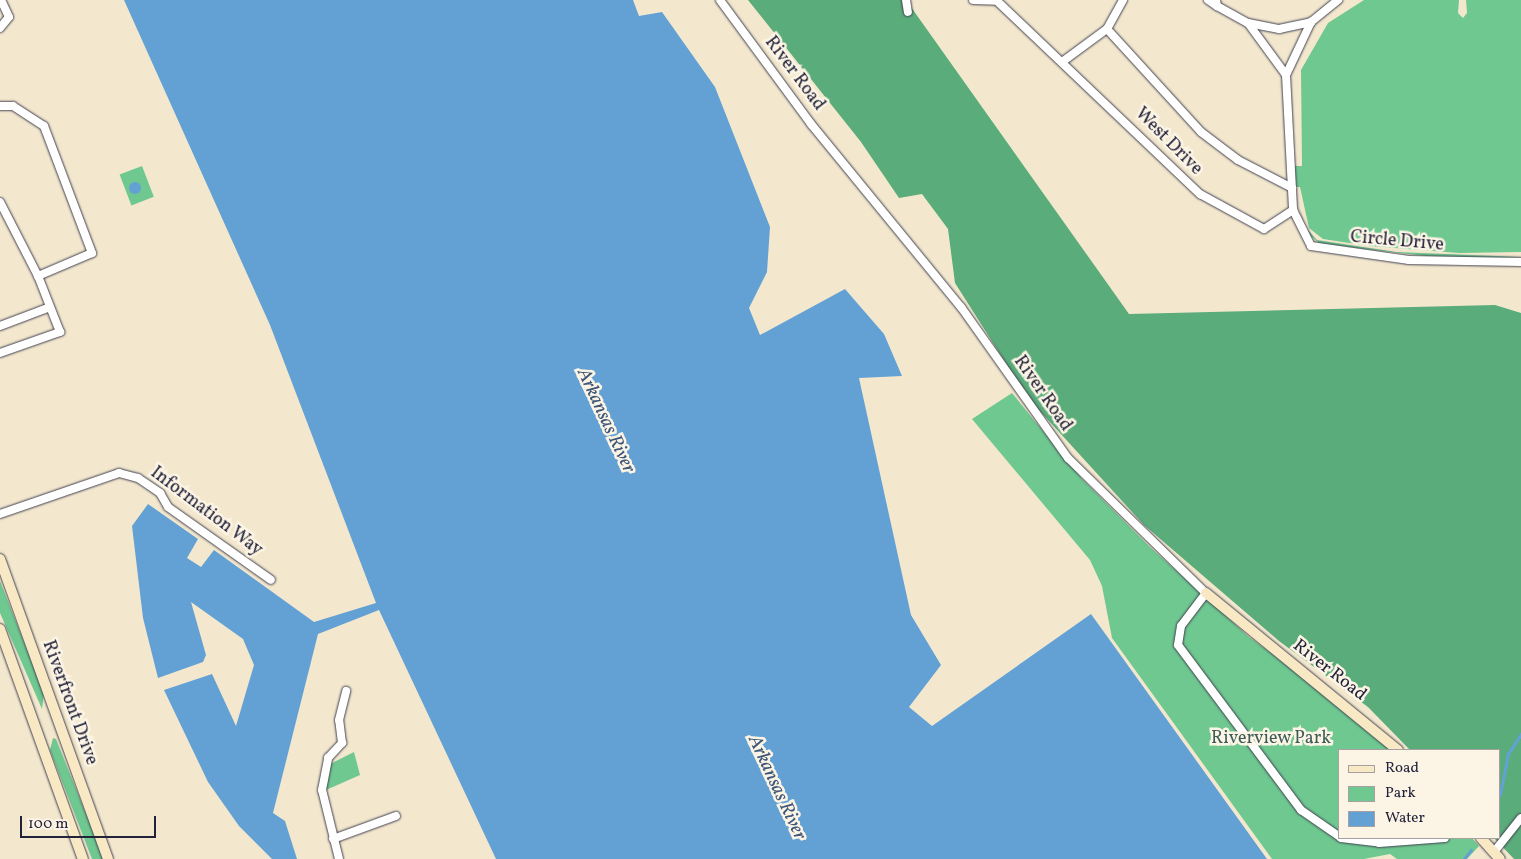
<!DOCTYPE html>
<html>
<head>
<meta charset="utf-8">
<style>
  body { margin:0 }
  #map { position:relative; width:1521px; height:859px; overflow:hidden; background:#f3e8ce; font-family:Vollkorn,serif }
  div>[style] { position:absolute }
  .green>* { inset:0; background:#6ec890; transform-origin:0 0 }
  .forest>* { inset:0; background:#5aac7a }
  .water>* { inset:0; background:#63a1d5 }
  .round { border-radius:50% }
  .stream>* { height:2.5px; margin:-1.25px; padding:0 1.25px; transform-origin:1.25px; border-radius:1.25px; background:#63a1d5 }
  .roads { filter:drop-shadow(0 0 1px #414051) drop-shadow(0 0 1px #414051) }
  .street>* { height:8px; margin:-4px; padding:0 4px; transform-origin:4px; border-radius:4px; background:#fff }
  .secondary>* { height:10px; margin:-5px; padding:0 5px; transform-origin:5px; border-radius:5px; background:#f8e8c3 }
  span { translate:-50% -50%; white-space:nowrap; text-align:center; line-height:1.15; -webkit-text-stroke:5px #fcf5e5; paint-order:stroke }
  .street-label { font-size:18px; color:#22223b }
  .park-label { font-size:18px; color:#3d5c59 }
  .water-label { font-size:19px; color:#3c5579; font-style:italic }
  .legend { position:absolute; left:1338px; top:749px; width:162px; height:90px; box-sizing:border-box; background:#fcf5e5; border:1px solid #a5a1a1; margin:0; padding:6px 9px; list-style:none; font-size:15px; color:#22223b }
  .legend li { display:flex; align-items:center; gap:10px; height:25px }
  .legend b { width:25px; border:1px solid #a5a1a1 }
  .scale { position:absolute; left:20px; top:816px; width:136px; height:22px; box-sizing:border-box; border:2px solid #22223b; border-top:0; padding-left:6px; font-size:15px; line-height:18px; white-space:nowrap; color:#22223b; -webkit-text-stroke:4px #fcf5e5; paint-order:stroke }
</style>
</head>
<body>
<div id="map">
  <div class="green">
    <i style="clip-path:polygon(1364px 0,1459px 0,1458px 13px,1463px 18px,1467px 13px,1466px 0,1521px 0,1521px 252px,1459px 253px,1369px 246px,1323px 239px,1309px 228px,1300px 187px,1295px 187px,1294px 166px,1302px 166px,1301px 70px,1328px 23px)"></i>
    <i style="left:142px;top:166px;width:33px;height:24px;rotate:69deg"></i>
    <i style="clip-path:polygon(1295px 190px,1305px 227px,1317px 240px,1396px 252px,1521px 257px,1435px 257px,1320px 244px,1306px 232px)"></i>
    <i style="clip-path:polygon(1012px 393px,1082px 479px,1150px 547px,1249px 637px,1322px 690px,1392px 750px,1340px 750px,1340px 838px,1472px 838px,1479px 846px,1467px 859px,1397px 859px,1390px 854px,1364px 859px,1272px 859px,1112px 638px,1102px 586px,1090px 560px,972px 419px)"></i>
    <i style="clip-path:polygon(0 581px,44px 693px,42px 709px,0 613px)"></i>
    <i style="clip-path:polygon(53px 738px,56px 739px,104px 859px,92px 859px,50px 750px)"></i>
    <i style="clip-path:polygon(354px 752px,360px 775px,326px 790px,330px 764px)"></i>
  </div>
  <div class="forest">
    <i style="clip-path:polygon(748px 0,906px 0,1129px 314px,1495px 305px,1521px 313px,1521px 859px,1514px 859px,1494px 838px,1500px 838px,1500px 750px,1410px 750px,1368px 707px,1279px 641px,1144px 525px,1028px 398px,955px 283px,948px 229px,922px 194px,899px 198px,861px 142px)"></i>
  </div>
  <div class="water">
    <i style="clip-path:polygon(124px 0,633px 0,639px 16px,662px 12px,715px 87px,770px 227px,767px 272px,749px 308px,760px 335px,845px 289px,884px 334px,902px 376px,859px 378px,911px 615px,941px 665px,909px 707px,932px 726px,1091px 614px,1267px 859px,496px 859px,379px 610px,318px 634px,273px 813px,285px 821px,297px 859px,272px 859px,239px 826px,208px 782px,164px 690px,212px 674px,236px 726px,254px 665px,243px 639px,191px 602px,206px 655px,203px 662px,158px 678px,143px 618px,132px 526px,148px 504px,198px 539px,187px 558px,201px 567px,214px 550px,314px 622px,376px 603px,270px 325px)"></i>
    <i class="round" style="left:129px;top:182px;width:12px;height:12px"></i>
  </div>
  <div class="stream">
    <i style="left:1500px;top:795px;width:42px;rotate:-79deg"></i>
    <i style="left:1508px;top:754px;width:24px;rotate:-57deg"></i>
    <i style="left:1464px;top:859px;width:11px;rotate:-52deg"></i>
  </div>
  <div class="roads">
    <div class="street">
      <i style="left:720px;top:0;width:154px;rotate:53.7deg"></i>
      <i style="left:811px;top:124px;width:237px;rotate:50.7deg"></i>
      <i style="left:961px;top:307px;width:185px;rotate:54.7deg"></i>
      <i style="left:1068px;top:458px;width:193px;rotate:44.4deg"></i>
      <i style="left:1206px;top:593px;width:41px;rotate:127.1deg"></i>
      <i style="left:1181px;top:626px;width:19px;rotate:99deg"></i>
      <i style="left:1178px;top:645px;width:206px;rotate:53.3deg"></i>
      <i style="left:1301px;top:810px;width:47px;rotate:34.7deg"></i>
      <i style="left:906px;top:0;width:12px;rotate:81deg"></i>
      <i style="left:973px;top:0;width:24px;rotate:2deg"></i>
      <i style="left:996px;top:0;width:282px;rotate:43.6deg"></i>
      <i style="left:1200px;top:194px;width:73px;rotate:28.7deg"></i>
      <i style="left:1264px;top:229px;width:35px;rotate:-33deg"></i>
      <i style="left:1208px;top:0;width:11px;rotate:34deg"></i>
      <i style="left:1216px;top:0;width:6px;rotate:81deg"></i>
      <i style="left:1217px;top:6px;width:35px;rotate:29deg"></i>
      <i style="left:1248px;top:23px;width:64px;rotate:53.8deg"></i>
      <i style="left:1286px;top:75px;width:135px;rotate:87deg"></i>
      <i style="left:1293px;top:210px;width:40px;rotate:63.4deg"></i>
      <i style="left:1311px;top:246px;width:99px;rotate:8.1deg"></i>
      <i style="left:1409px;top:260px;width:112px;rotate:1deg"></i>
      <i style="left:1248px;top:23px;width:32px;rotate:11deg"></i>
      <i style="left:1279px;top:29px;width:33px;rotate:-12deg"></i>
      <i style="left:0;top:28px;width:14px;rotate:-51deg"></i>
      <i style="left:9px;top:17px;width:19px;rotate:-115deg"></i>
      <i style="left:1107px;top:29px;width:139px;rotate:47.6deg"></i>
      <i style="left:1201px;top:132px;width:46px;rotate:37.1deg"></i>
      <i style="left:1238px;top:160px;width:61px;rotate:27.4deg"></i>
      <i style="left:1062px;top:62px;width:56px;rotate:-36.3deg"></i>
      <i style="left:1107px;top:29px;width:33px;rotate:-61deg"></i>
      <i style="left:1286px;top:75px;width:59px;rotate:-64.7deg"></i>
      <i style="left:1311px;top:22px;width:35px;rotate:-39deg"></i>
      <i style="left:0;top:106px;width:13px"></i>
      <i style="left:13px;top:106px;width:37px;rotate:33deg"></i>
      <i style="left:44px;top:126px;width:136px;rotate:69.3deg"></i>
      <i style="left:92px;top:253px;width:59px;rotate:156.9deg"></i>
      <i style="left:38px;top:276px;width:83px;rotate:-117.2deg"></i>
      <i style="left:0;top:326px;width:53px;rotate:-20.8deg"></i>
      <i style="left:0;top:353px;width:64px;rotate:-19.3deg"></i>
      <i style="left:60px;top:332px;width:60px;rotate:-111.4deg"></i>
      <i style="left:0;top:514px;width:126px;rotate:-19deg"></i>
      <i style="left:119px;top:473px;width:20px;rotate:15deg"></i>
      <i style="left:138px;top:478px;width:27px;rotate:34deg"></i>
      <i style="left:160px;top:493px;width:16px;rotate:60deg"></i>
      <i style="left:168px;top:507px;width:126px;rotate:35.3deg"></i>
      <i style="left:1341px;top:838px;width:38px;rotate:7deg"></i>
      <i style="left:1379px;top:843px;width:66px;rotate:-4.3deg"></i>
      <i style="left:333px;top:839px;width:67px;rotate:-20.1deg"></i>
      <i style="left:1494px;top:852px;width:43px;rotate:-51.5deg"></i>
      <i style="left:339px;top:859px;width:71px;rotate:-103.8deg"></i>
      <i style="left:322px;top:790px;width:33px;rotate:-79deg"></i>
      <i style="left:328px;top:758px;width:21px;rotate:-47deg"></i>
      <i style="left:342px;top:743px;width:23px;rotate:-97deg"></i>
      <i style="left:339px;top:720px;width:30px;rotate:-76deg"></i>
    </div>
    <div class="secondary">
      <i style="left:0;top:559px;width:319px;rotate:70.2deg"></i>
      <i style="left:1206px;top:593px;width:248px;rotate:39.3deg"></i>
      <i style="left:0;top:629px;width:245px;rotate:70.2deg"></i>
      <i style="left:1481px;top:838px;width:28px;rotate:48deg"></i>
    </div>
  </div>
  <div class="street-label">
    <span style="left:794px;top:74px;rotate:53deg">River Road</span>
    <span style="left:1168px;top:142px;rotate:45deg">West Drive</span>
    <span style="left:1397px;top:242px;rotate:5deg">Circle Drive</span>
    <span style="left:1042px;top:394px;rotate:55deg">River Road</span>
    <span style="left:206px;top:512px;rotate:37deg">Information Way</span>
    <span style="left:1329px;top:671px;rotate:38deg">River Road</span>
    <span style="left:69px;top:703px;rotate:70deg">Riverfront Drive</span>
  </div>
  <div class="park-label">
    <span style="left:1271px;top:739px">Riverview Park</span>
  </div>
  <div class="water-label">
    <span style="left:605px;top:421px;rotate:65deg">Arkansas River</span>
    <span style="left:776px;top:788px;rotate:65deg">Arkansas River</span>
  </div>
  <ul class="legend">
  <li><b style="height:6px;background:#f8e8c3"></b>Road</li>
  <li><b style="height:14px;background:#6ec890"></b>Park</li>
  <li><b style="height:14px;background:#63a1d5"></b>Water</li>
  </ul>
  <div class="scale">100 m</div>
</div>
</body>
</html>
